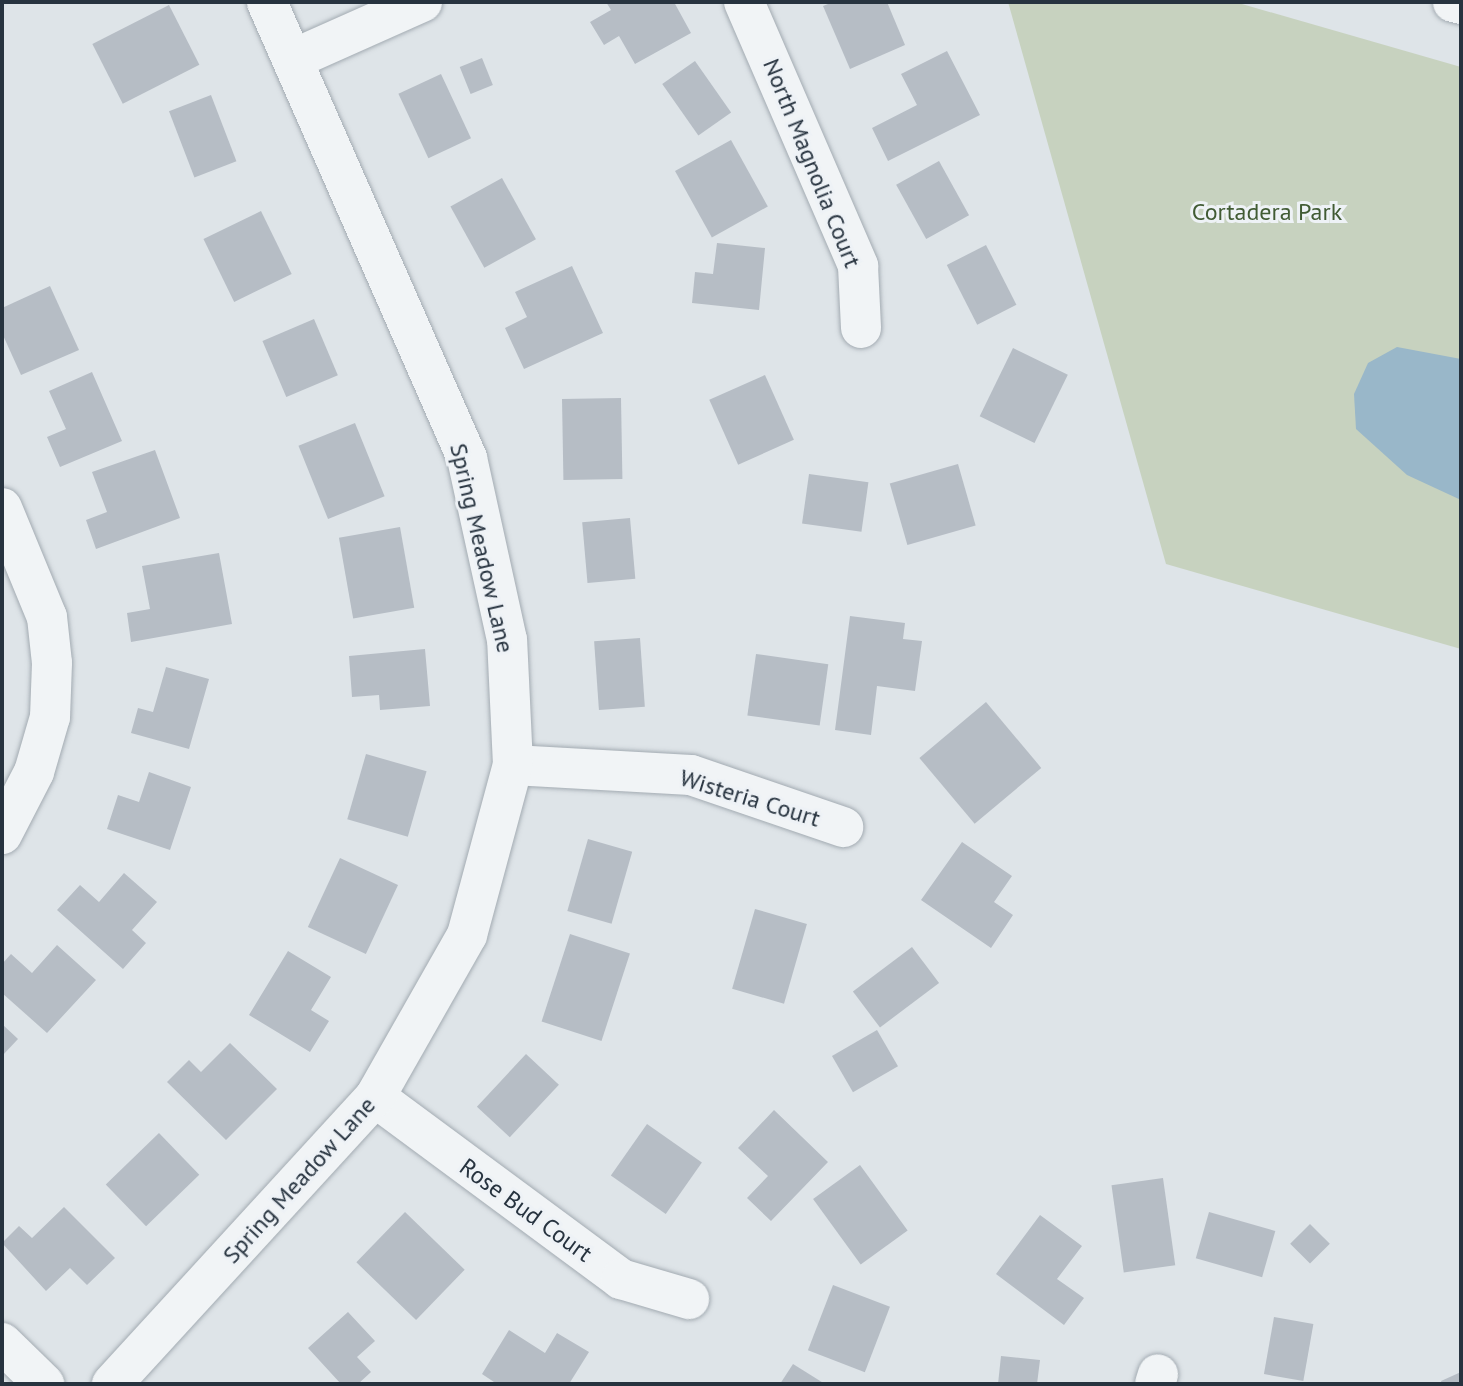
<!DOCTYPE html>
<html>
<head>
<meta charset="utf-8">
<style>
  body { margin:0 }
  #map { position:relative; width:1463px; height:1386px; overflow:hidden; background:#dee4e8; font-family:"PT Sans",sans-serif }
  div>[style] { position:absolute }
  .green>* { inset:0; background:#c7d2bf }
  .water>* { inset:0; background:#99b7c9 }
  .building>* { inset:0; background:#b6bdc5; transform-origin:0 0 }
  .roads { filter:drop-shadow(0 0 2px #a3abb2) drop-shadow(0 0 2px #a3abb2) }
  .minor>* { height:40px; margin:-20px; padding:0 20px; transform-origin:20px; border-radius:20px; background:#f1f4f6 }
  span { translate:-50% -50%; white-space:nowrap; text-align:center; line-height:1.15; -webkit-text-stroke:6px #eef2f6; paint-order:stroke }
  .street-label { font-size:24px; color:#27333f }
  .park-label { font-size:24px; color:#415b34 }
  .frame { position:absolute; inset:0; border:4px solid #27333f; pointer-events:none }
</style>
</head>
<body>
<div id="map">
  <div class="green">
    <i style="clip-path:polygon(1008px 2px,1235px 2px,1461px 67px,1461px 649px,1166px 564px)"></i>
  </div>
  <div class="water">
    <i style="clip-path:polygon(1397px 347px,1461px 359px,1461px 500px,1407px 475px,1356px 429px,1354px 394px,1368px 363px)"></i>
  </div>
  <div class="building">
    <i style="clip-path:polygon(606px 2px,674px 2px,691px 33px,635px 64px,619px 36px,604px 45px,590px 22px,611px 10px)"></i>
    <i style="clip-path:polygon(833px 2px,887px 2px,905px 45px,850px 69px,823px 6px)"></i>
    <i style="left:169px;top:5px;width:67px;height:86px;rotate:63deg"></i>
    <i style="clip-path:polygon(947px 51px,980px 115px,888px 161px,872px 128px,917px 105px,901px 74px)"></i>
    <i style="left:482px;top:58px;width:29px;height:24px;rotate:68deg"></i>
    <i style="left:695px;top:61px;width:63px;height:40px;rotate:55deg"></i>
    <i style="left:441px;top:74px;width:71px;height:47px;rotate:65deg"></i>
    <i style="left:211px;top:95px;width:71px;height:45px;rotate:69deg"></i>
    <i style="left:731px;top:140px;width:76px;height:64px;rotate:61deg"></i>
    <i style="left:939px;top:161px;width:62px;height:49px;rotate:61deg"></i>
    <i style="left:502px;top:178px;width:70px;height:59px;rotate:61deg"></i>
    <i style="left:261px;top:211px;width:70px;height:64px;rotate:64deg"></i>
    <i style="clip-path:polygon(717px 243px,765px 248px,759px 310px,692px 303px,695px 272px,713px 274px)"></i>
    <i style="left:986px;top:245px;width:67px;height:44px;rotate:63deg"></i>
    <i style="clip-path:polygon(572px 266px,603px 333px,524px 369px,505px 328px,527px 317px,515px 292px)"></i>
    <i style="clip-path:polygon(50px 286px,79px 350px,21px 375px,2px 333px,2px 308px)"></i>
    <i style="left:314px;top:319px;width:61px;height:56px;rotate:67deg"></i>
    <i style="left:1013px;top:348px;width:61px;height:76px;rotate:26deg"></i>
    <i style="clip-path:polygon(92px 372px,122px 441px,60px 467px,47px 437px,66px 429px,49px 391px)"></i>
    <i style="left:765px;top:375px;width:71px;height:61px;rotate:66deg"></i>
    <i style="left:621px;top:398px;width:81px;height:59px;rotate:89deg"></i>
    <i style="left:355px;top:423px;width:79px;height:61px;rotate:68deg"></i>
    <i style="clip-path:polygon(155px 450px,180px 518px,96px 549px,86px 520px,107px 512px,92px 472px)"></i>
    <i style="left:958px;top:464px;width:64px;height:71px;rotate:74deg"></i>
    <i style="left:809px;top:474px;width:60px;height:50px;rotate:8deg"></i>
    <i style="left:630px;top:518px;width:61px;height:48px;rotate:85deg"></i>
    <i style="left:400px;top:527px;width:82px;height:62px;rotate:80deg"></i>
    <i style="clip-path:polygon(219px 553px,232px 624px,131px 642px,127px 613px,150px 609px,142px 566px)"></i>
    <i style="clip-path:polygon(850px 616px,905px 623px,903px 639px,922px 641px,915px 691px,877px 686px,871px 735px,835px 730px)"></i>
    <i style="left:640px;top:638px;width:69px;height:46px;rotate:86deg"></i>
    <i style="clip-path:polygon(425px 649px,430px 706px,380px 710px,379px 695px,352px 697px,349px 656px)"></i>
    <i style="left:756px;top:654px;width:73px;height:62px;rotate:8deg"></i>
    <i style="clip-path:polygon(166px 667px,209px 679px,189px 749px,131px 733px,138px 708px,153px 712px)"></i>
    <i style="left:986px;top:702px;width:86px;height:87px;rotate:50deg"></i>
    <i style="left:366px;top:754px;width:63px;height:68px;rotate:16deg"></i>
    <i style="clip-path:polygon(149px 772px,191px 787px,170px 850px,107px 829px,118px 795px,139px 802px)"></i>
    <i style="left:588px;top:839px;width:46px;height:75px;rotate:16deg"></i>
    <i style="clip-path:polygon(962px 842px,1012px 876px,994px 902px,1013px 915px,991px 948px,921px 900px)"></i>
    <i style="left:340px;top:858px;width:64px;height:76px;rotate:25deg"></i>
    <i style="clip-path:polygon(124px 873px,157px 902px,132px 930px,146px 943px,123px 969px,57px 910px,80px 885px,99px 902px)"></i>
    <i style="left:755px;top:909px;width:54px;height:83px;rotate:16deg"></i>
    <i style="left:570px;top:934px;width:63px;height:92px;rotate:18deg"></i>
    <i style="clip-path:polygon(57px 945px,96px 980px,47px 1033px,2px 993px,2px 964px,11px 954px,32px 973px)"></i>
    <i style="left:912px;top:947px;width:45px;height:74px;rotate:53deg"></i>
    <i style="clip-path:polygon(288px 951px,331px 977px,311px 1010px,329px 1021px,310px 1052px,249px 1015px)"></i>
    <i style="clip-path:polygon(2px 1024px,18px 1039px,2px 1056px)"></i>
    <i style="left:877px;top:1030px;width:42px;height:52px;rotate:60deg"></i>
    <i style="clip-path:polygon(230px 1043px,277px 1089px,226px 1140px,167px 1082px,189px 1060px,201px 1072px)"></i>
    <i style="left:526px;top:1054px;width:45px;height:72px;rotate:43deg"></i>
    <i style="clip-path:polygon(774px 1110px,828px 1162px,771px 1221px,747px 1198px,768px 1176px,738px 1148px)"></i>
    <i style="left:647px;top:1124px;width:67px;height:63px;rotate:35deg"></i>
    <i style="left:159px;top:1133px;width:58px;height:74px;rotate:46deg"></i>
    <i style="left:860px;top:1165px;width:81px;height:58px;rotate:54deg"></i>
    <i style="left:1163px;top:1178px;width:88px;height:52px;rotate:82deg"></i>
    <i style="clip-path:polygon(64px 1207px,115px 1258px,87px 1285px,70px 1268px,46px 1291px,2px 1243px,19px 1226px,32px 1238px)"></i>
    <i style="left:405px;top:1212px;width:83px;height:70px;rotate:44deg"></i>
    <i style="left:1209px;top:1212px;width:69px;height:48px;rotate:16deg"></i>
    <i style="clip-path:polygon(1040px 1215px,1082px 1246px,1057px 1279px,1084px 1298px,1064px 1325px,996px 1274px)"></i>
    <i style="left:1310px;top:1224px;width:28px;height:28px;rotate:45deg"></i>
    <i style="left:833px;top:1285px;width:61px;height:70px;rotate:21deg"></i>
    <i style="clip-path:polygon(348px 1312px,375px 1341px,357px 1357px,371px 1372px,358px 1384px,341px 1384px,308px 1348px)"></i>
    <i style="left:1274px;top:1317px;width:40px;height:58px;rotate:10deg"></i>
    <i style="clip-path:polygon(509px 1330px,545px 1353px,557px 1333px,589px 1352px,569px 1384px,497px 1384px,482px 1374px)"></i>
    <i style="clip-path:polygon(1001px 1356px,1040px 1360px,1037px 1384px,998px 1384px)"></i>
    <i style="clip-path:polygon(793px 1364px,825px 1384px,780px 1384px)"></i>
    <i style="clip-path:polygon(1461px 1372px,1461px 1384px,1442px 1384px,1441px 1381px)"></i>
  </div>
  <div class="roads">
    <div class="minor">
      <i style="left:744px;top:2px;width:288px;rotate:66.6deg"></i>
      <i style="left:858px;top:266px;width:62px;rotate:87.2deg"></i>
      <i style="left:1453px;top:2px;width:8px;rotate:14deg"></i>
      <i style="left:296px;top:58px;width:138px;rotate:-24deg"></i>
      <i style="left:2px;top:508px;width:118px;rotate:67.6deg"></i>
      <i style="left:47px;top:617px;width:46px;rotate:83.8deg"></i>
      <i style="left:52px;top:663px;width:54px;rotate:92.1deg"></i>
      <i style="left:50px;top:717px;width:57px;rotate:106.2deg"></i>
      <i style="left:34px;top:772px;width:70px;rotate:117.3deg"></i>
      <i style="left:513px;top:765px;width:178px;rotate:3.2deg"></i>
      <i style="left:691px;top:775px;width:161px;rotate:18.9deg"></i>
      <i style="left:375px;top:1097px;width:306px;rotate:36.5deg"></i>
      <i style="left:621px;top:1279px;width:71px;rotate:16.4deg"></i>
      <i style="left:2px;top:1343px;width:59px;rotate:44.3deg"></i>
      <i style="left:112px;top:1384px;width:389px;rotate:-47.5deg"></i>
      <i style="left:375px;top:1097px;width:186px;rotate:-60.4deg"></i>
      <i style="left:467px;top:935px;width:176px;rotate:-74.9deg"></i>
      <i style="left:513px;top:765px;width:125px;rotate:-92.7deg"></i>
      <i style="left:507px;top:640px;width:186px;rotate:-102.4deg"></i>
      <i style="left:467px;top:458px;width:498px;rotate:-113.7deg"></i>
      <i style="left:1155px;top:1384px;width:10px;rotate:-73deg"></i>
    </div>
  </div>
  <div class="street-label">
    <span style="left:812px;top:163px;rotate:68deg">North Magnolia Court</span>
    <span style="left:482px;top:548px;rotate:77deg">Spring Meadow Lane</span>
    <span style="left:750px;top:798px;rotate:17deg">Wisteria Court</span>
    <span style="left:299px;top:1180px;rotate:-48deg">Spring Meadow Lane</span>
    <span style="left:526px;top:1210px;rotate:36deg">Rose Bud Court</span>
  </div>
  <div class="park-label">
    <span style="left:1267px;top:212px">Cortadera Park</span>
  </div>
  <div class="frame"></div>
</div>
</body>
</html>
